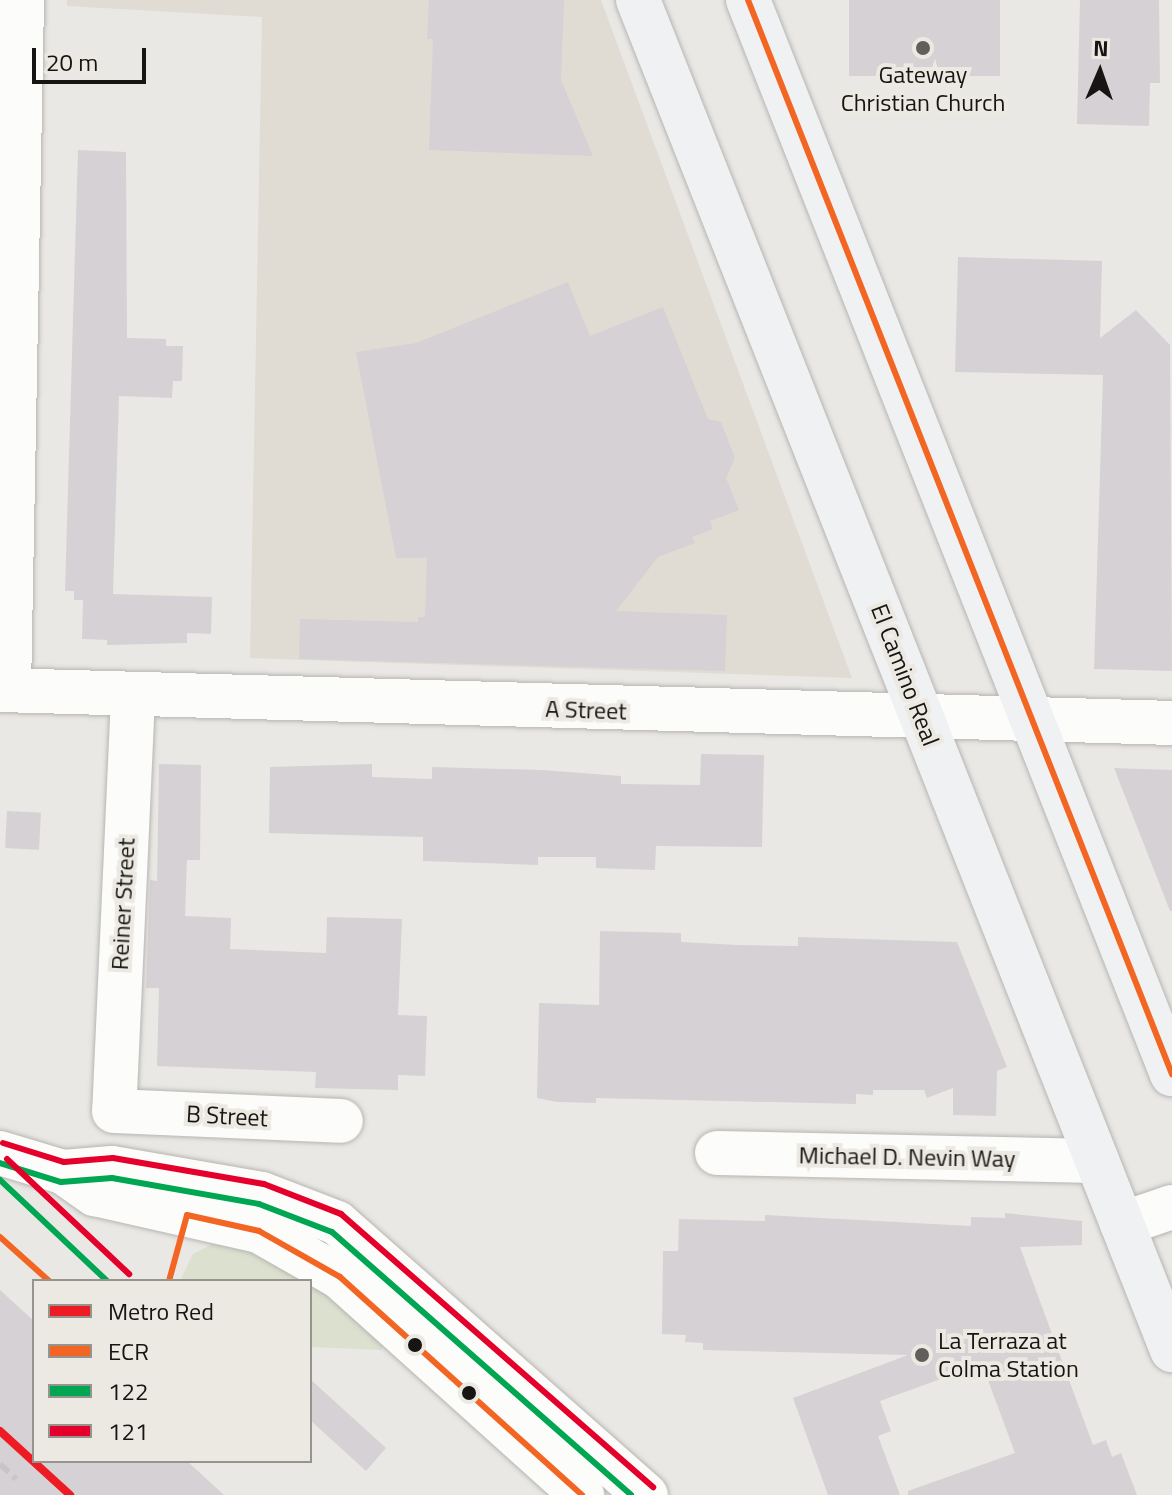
<!DOCTYPE html>
<html>
<head>
<meta charset="utf-8">
<style>
  body { margin:0 }
  #map { position:relative; width:1172px; height:1495px; overflow:hidden; background:#eae8e4; font-family:"Titillium Web",sans-serif }
  div>[style] { position:absolute }
  .built>* { inset:0; background:#e0dcd3 }
  .green>* { inset:0; background:#dbe0cf }
  .building>* { inset:0; background:#d6d1d5; transform-origin:0 0 }
  .roads { filter:drop-shadow(0 0 2px #b7b5b2) drop-shadow(0 0 2px #b7b5b2) }
  .minor>* { height:44px; margin:-22px; padding:0 22px; transform-origin:22px; border-radius:22px; background:#fcfcfb }
  .major>* { height:44px; margin:-22px; padding:0 22px; transform-origin:22px; border-radius:22px; background:#eff1f3 }
  .rail>* { height:6px; margin-top:-3px; transform-origin:0; background:repeating-linear-gradient(90deg,#c6c6c5 0 12px,transparent 0 18px) }
  .bus-1>* { height:6px; margin:-3px; padding:0 3px; transform-origin:3px; border-radius:3px; background:#f26522 }
  .bus-2>* { height:6px; margin:-3px; padding:0 3px; transform-origin:3px; border-radius:3px; background:#00a651 }
  .bus-3>* { height:6px; margin:-3px; padding:0 3px; transform-origin:3px; border-radius:3px; background:#e4002b }
  .metro-1>* { height:8px; margin:-4px; padding:0 4px; transform-origin:4px; border-radius:4px; background:#ed1c24 }
  .dots>* { width:22px; height:22px; translate:-50% -50%; box-sizing:border-box; border:4px solid #ece9e2; border-radius:50% }
  span { translate:-50% -50%; white-space:nowrap; text-align:center; line-height:1.15; -webkit-text-stroke:8px #ece9e2; paint-order:stroke }
  .poi-label { font-size:24px; color:#161513 }
  .left { translate:0 -50%; text-align:left }
  .street-label { font-size:24px; color:#161513 }
  .legend { position:absolute; left:32px; top:1279px; width:280px; height:184px; box-sizing:border-box; background:#ece9e2; border:2px solid #96948f; margin:0; padding:10px 14px; list-style:none; font-size:24px; color:#161513 }
  .legend li { display:flex; align-items:center; gap:16px; height:40px }
  .legend b { width:40px; border:2px solid #96948f }
  .north { position:absolute; left:1060px; top:32px; width:80px; height:80px; -webkit-text-stroke:6px #ece9e2; paint-order:stroke; rotate:2deg; font-size:22px; font-weight:700; line-height:32px; text-align:center; color:#161513 }
  .north::after { content:''; display:block; margin:auto; width:28px; height:36px; background:#161513; clip-path:polygon(50% 0,100% 100%,50% 72%,0 100%) }
  .scale { position:absolute; left:32px; top:48px; width:114px; height:36px; box-sizing:border-box; border:4px solid #161513; border-top:0; padding-left:10px; font-size:24px; line-height:28px; white-space:nowrap; color:#161513; -webkit-text-stroke:6px #ece9e2; paint-order:stroke }
</style>
</head>
<body>
<div id="map">
  <div class="built">
    <i style="clip-path:polygon(67px 0,601px 0,852px 678px,250px 658px,262px 17px,67px 6px)"></i>
  </div>
  <div class="green">
    <i style="clip-path:polygon(220px 1240px,250px 1241px,340px 1287px,391px 1336px,381px 1350px,310px 1347px,310px 1281px,180px 1281px,193px 1254px)"></i>
  </div>
  <div class="building">
    <i style="clip-path:polygon(429px 0,564px 0,561px 80px,593px 156px,429px 150px,433px 39px,427px 39px)"></i>
    <i style="left:849px;top:0;width:151px;height:76px"></i>
    <i style="clip-path:polygon(1080px 0,1159px 0,1160px 83px,1150px 83px,1149px 126px,1077px 124px)"></i>
    <i style="clip-path:polygon(78px 150px,126px 152px,127px 338px,166px 339px,166px 346px,183px 346px,182px 381px,173px 381px,172px 398px,119px 396px,113px 594px,212px 597px,211px 634px,187px 633px,187px 643px,107px 645px,107px 640px,82px 639px,83px 600px,74px 600px,74px 591px,65px 591px)"></i>
    <i style="clip-path:polygon(958px 257px,1102px 261px,1100px 338px,1136px 310px,1170px 345px,1172px 671px,1094px 669px,1103px 375px,955px 372px)"></i>
    <i style="clip-path:polygon(568px 282px,590px 336px,663px 307px,708px 419px,721px 422px,735px 458px,726px 478px,739px 510px,710px 521px,713px 529px,692px 537px,695px 543px,658px 557px,616px 611px,727px 615px,725px 671px,299px 659px,300px 619px,418px 622px,418px 617px,425px 617px,427px 558px,396px 558px,356px 352px,416px 343px)"></i>
    <i style="clip-path:polygon(701px 754px,764px 755px,762px 847px,656px 846px,655px 870px,596px 868px,596px 857px,538px 857px,538px 865px,423px 861px,423px 837px,269px 833px,270px 767px,372px 764px,372px 777px,432px 779px,432px 767px,542px 770px,621px 776px,621px 784px,700px 785px)"></i>
    <i style="clip-path:polygon(159px 764px,201px 765px,200px 860px,187px 860px,185px 916px,231px 918px,230px 949px,326px 953px,327px 917px,402px 919px,398px 1015px,427px 1016px,425px 1076px,398px 1075px,398px 1090px,315px 1088px,316px 1072px,157px 1066px,159px 988px,146px 988px,150px 880px,157px 881px)"></i>
    <i style="clip-path:polygon(1114px 768px,1172px 770px,1172px 911px,1170px 911px)"></i>
    <i style="left:7px;top:811px;width:34px;height:37px;rotate:3deg"></i>
    <i style="clip-path:polygon(600px 931px,681px 933px,681px 942px,738px 945px,798px 946px,798px 937px,957px 942px,1007px 1067px,997px 1071px,996px 1116px,953px 1115px,953px 1088px,927px 1098px,924px 1090px,873px 1090px,873px 1095px,856px 1094px,856px 1104px,596px 1098px,596px 1103px,557px 1102px,537px 1098px,539px 1003px,599px 1005px)"></i>
    <i style="clip-path:polygon(1005px 1213px,1082px 1221px,1082px 1245px,1020px 1247px,1093px 1445px,1106px 1440px,1112px 1457px,1121px 1453px,1137px 1495px,908px 1495px,908px 1491px,1015px 1453px,982px 1364px,880px 1401px,891px 1431px,878px 1436px,900px 1495px,828px 1495px,793px 1398px,908px 1355px,703px 1350px,703px 1343px,685px 1342px,686px 1335px,662px 1334px,663px 1251px,678px 1251px,679px 1219px,765px 1221px,765px 1215px,971px 1226px,971px 1217px,1005px 1218px)"></i>
    <i style="clip-path:polygon(0 1290px,34px 1321px,34px 1461px,187px 1461px,224px 1495px,0 1495px)"></i>
    <i style="clip-path:polygon(310px 1379px,386px 1448px,366px 1471px,310px 1420px)"></i>
  </div>
  <div class="roads">
    <div class="minor">
      <i style="left:0;top:690px;width:1172px;rotate:1.61deg"></i>
      <i style="left:9px;top:690px;width:690px;rotate:-88.92deg"></i>
      <i style="left:133px;top:697px;width:414px;rotate:92.6deg"></i>
      <i style="left:114px;top:1111px;width:227px;rotate:2.5deg"></i>
      <i style="left:0;top:1153px;width:66px;rotate:16.8deg"></i>
      <i style="left:63px;top:1172px;width:39px;rotate:35deg"></i>
      <i style="left:95px;top:1194px;width:168px;rotate:12.7deg"></i>
      <i style="left:259px;top:1231px;width:93px;rotate:29.6deg"></i>
      <i style="left:340px;top:1277px;width:326px;rotate:42deg"></i>
      <i style="left:717px;top:1153px;width:380px;rotate:1.2deg"></i>
      <i style="left:63px;top:1172px;width:49px;rotate:-4.7deg"></i>
      <i style="left:112px;top:1168px;width:152px;rotate:9.8deg"></i>
      <i style="left:262px;top:1194px;width:80px;rotate:21.1deg"></i>
      <i style="left:337px;top:1223px;width:412px;rotate:41.4deg"></i>
      <i style="left:1122px;top:1224px;width:53px;rotate:-18.8deg"></i>
    </div>
    <div class="major">
      <i style="left:638px;top:0;width:1452px;rotate:68.42deg"></i>
      <i style="left:748px;top:0;width:1155px;rotate:68.46deg"></i>
    </div>
  </div>
  <div class="rail">
    <i style="left:0;top:1464px;width:22px;rotate:43deg"></i>
  </div>
  <div class="bus-1">
    <i style="left:748px;top:0;width:1155px;rotate:68.46deg"></i>
    <i style="left:0;top:1237px;width:66px;rotate:41.9deg"></i>
    <i style="left:169px;top:1281px;width:68px;rotate:-74.7deg"></i>
    <i style="left:187px;top:1215px;width:74px;rotate:12.5deg"></i>
    <i style="left:259px;top:1231px;width:93px;rotate:29.6deg"></i>
    <i style="left:340px;top:1277px;width:326px;rotate:42deg"></i>
  </div>
  <div class="bus-2">
    <i style="left:0;top:1163px;width:64px;rotate:17.3deg"></i>
    <i style="left:61px;top:1182px;width:51px;rotate:-4.5deg"></i>
    <i style="left:112px;top:1178px;width:149px;rotate:10deg"></i>
    <i style="left:259px;top:1204px;width:78px;rotate:21deg"></i>
    <i style="left:332px;top:1232px;width:398px;rotate:41.3deg"></i>
    <i style="left:0;top:1180px;width:147px;rotate:43.3deg"></i>
  </div>
  <div class="bus-3">
    <i style="left:3px;top:1143px;width:64px;rotate:17.3deg"></i>
    <i style="left:64px;top:1162px;width:49px;rotate:-4.7deg"></i>
    <i style="left:113px;top:1158px;width:153px;rotate:9.8deg"></i>
    <i style="left:264px;top:1184px;width:83px;rotate:21.3deg"></i>
    <i style="left:341px;top:1214px;width:415px;rotate:41.2deg"></i>
    <i style="left:7px;top:1159px;width:168px;rotate:43.3deg"></i>
  </div>
  <div class="metro-1">
    <i style="left:0;top:1431px;width:95px;rotate:42.4deg"></i>
  </div>
  <div class="dots">
    <i style="left:923px;top:48px;background:#605f5c"></i>
    <i style="left:415px;top:1345px;background:#161513"></i>
    <i style="left:922px;top:1355px;background:#605f5c"></i>
    <i style="left:469px;top:1393px;background:#161513"></i>
  </div>
  <div class="poi-label">
    <span style="left:923px;top:89px">Gateway<br>Christian Church</span>
    <span class="left" style="left:938px;top:1355px">La Terraza at<br>Colma Station</span>
  </div>
  <div class="street-label">
    <span style="left:905px;top:675px;rotate:69deg">El Camino Real</span>
    <span style="left:586px;top:710px;rotate:2deg">A Street</span>
    <span style="left:123px;top:904px;rotate:-87deg">Reiner Street</span>
    <span style="left:227px;top:1116px;rotate:3deg">B Street</span>
    <span style="left:907px;top:1157px;rotate:1deg">Michael D. Nevin Way</span>
  </div>
  <ul class="legend">
  <li><b style="height:10px;background:#ed1c24"></b>Metro Red</li>
  <li><b style="height:10px;background:#f26522"></b>ECR</li>
  <li><b style="height:10px;background:#00a651"></b>122</li>
  <li><b style="height:10px;background:#e4002b"></b>121</li>
  </ul>
  <div class="north">N</div>
  <div class="scale">20 m</div>
</div>
</body>
</html>
